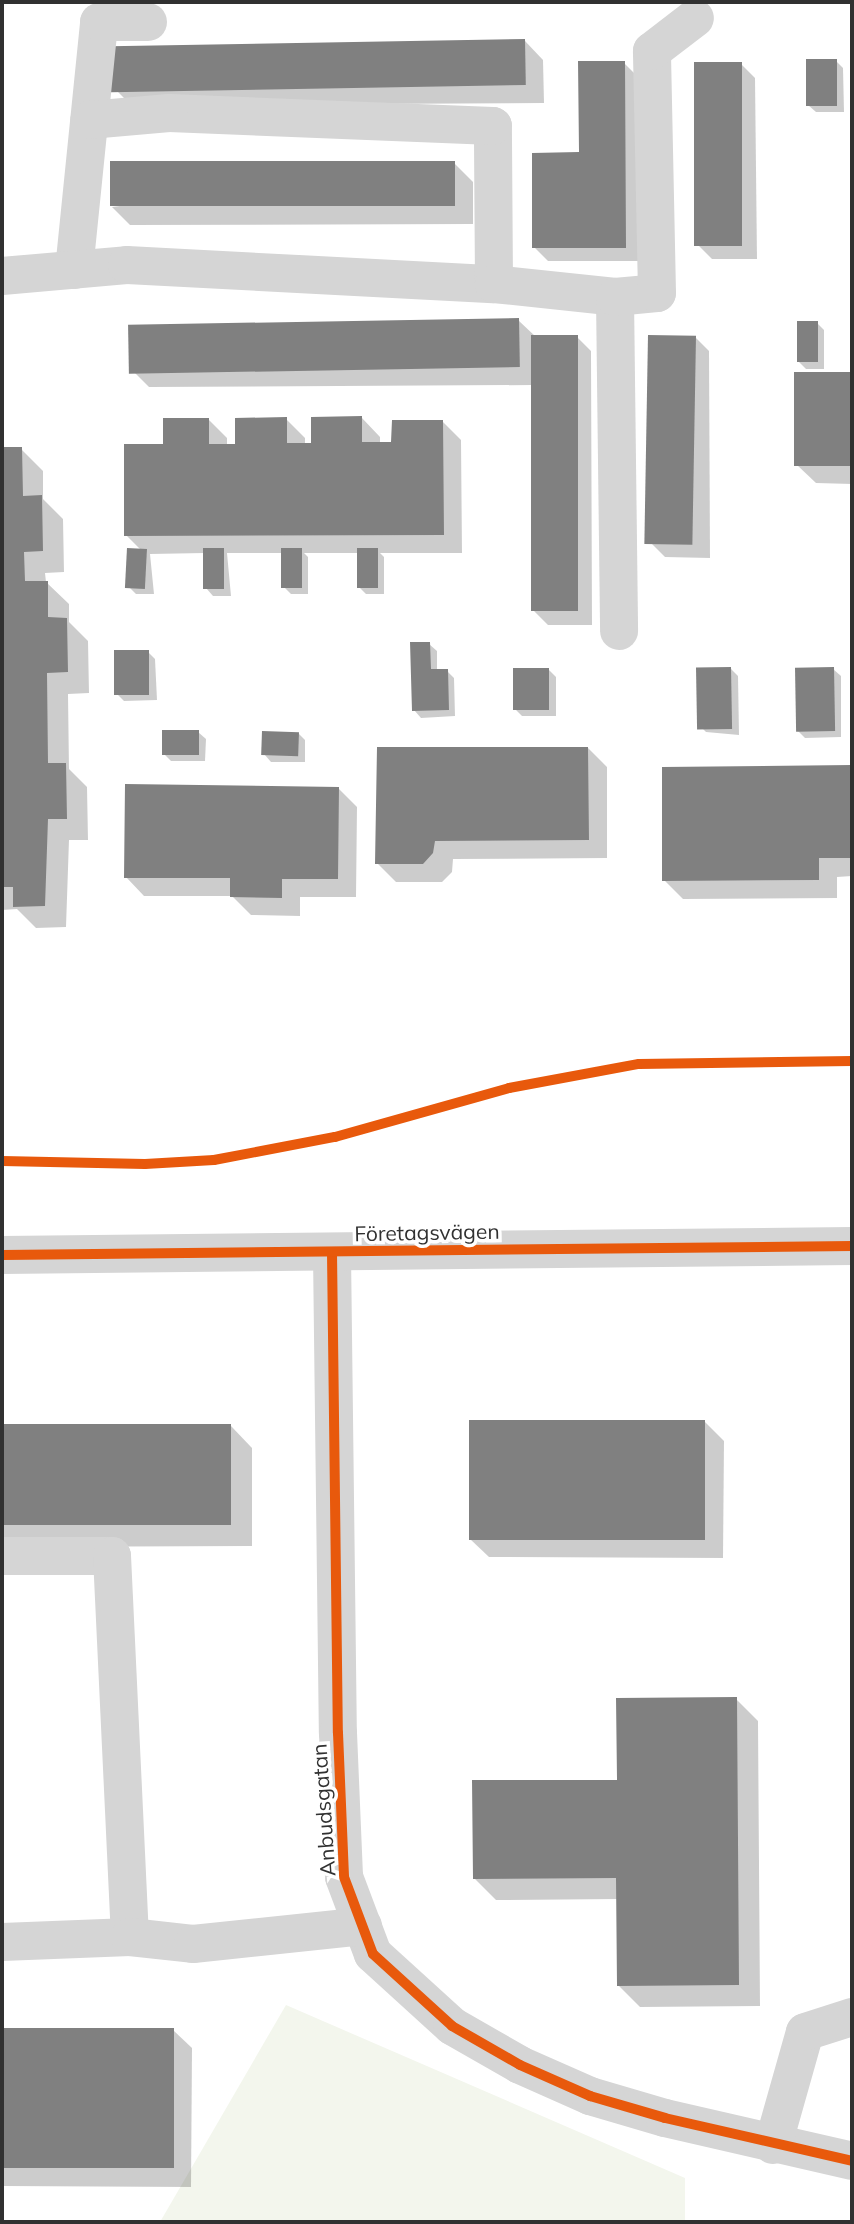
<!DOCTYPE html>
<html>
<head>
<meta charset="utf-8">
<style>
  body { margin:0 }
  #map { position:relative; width:854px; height:2224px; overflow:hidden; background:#fff; font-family:Mulish,sans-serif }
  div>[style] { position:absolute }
  .green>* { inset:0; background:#f3f6ed }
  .shadow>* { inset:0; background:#0003 }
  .building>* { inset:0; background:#808080; transform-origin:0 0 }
  .minor>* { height:38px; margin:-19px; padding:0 19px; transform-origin:19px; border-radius:19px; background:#d5d5d5 }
  .cycleway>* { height:10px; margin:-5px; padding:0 5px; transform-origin:5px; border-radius:5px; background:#e8590c }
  span { translate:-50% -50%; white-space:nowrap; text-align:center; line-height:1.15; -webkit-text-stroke:7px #fff; paint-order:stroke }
  .street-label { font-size:21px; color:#313131 }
  .frame { position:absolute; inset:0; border:4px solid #313131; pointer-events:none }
</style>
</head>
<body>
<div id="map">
  <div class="green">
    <i style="clip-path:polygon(286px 2005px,685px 2178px,685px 2222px,160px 2222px)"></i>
  </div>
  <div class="shadow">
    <i style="clip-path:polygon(525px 41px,543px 60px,544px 103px,131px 105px,112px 86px)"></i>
    <i style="clip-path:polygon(836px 61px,843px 68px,844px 112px,816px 112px,808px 105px)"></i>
    <i style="clip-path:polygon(624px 63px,638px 77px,639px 261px,548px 261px,534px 247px)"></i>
    <i style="clip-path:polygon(741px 64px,755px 78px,757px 259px,712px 259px,698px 245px)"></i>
    <i style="clip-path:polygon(454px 163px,473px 182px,473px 224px,130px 225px,112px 207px)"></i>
    <i style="clip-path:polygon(518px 320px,536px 337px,577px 337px,591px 351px,592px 625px,548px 625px,534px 611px,533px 385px,149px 387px,130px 368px)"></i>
    <i style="clip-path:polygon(817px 323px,824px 330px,824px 369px,806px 369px,799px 362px)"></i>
    <i style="clip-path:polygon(695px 337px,709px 351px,710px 558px,665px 557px,651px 543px)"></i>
    <i style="clip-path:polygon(796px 374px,852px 374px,852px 484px,816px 483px,797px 465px)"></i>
    <i style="clip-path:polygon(362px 418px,380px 437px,380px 444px,393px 444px,443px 422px,461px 440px,462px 553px,380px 553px,384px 557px,384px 594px,366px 594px,359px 587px,359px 553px,304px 553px,308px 557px,308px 594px,291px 594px,284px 587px,283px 553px,227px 553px,231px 596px,213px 596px,206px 588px,205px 553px,150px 554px,154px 594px,136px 594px,129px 587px,141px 550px,126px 535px,164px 446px,208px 419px,227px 438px,227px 446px,237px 445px,286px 419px,305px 438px,305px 445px,313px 445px)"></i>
    <i style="clip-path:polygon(2px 449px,21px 449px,43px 471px,43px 499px,63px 519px,64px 572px,45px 573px,46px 582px,69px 604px,69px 622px,88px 641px,89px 693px,68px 694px,69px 769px,87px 787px,88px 840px,69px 840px,66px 927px,36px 928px,17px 909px,2px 910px)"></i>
    <i style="clip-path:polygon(429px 644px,437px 651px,437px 671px,447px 671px,454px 678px,455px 716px,421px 718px,414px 710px)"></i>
    <i style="clip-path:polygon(148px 652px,155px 659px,157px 700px,124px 701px,117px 694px)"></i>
    <i style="clip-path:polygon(548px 669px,556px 677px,556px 716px,522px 716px,515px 709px)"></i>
    <i style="clip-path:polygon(731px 669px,738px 676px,739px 735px,706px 732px,699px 725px)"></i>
    <i style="clip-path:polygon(833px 669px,841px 676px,841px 737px,805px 738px,798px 731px)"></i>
    <i style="clip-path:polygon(198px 732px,206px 739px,205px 761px,171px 761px,164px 754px)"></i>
    <i style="clip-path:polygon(298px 733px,305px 740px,305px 762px,271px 762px,264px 754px)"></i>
    <i style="clip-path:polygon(588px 748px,607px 767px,607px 858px,453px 859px,452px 872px,442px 882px,396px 882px,377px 863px)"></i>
    <i style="clip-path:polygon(852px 767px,852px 876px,837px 877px,837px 898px,683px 899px,664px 880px,663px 769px)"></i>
    <i style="clip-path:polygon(338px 788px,357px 807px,356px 897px,300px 897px,300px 916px,251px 915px,232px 896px,144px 896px,126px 877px)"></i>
    <i style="clip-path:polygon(705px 1422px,724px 1441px,723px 1558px,489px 1557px,470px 1539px)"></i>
    <i style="clip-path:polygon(2px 1426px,231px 1426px,252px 1448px,252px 1546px,2px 1547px)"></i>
    <i style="clip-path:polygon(736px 1699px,758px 1721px,760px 2006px,640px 2007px,618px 1985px,618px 1899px,496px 1900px,474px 1878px)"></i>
    <i style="clip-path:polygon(2px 2030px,173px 2030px,192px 2048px,191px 2187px,2px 2186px)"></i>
  </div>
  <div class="building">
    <i style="left:525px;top:39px;width:46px;height:415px;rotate:89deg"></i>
    <i style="left:806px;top:59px;width:31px;height:47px"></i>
    <i style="clip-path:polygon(578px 61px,625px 61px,626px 248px,532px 248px,532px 153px,579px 152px)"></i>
    <i style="left:694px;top:62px;width:48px;height:184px"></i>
    <i style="left:455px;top:161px;width:45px;height:345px;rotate:90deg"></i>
    <i style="left:519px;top:318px;width:49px;height:391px;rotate:89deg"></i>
    <i style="left:797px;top:321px;width:21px;height:41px"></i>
    <i style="left:531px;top:335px;width:47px;height:276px"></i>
    <i style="left:648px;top:335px;width:48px;height:209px;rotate:1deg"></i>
    <i style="left:852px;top:372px;width:94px;height:58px;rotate:90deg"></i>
    <i style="clip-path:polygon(362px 416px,362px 442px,391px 442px,392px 420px,443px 420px,444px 535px,124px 536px,124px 444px,163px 444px,163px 418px,209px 418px,209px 444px,235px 444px,235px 418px,287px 417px,287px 443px,311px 443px,311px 417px)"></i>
    <i style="clip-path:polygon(2px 447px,22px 447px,23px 496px,42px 495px,43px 551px,24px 552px,25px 581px,48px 581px,48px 617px,67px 618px,68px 672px,47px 673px,48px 763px,66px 763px,67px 819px,48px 819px,45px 906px,13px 907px,13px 887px,2px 887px)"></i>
    <i style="left:127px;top:548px;width:20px;height:40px;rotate:3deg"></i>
    <i style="left:203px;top:548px;width:21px;height:41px"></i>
    <i style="left:302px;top:548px;width:40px;height:21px;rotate:90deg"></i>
    <i style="left:357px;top:548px;width:21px;height:40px"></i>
    <i style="clip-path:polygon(410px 642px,430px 642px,431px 669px,448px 669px,449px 710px,412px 711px)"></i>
    <i style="left:114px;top:650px;width:35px;height:45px"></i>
    <i style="left:731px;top:667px;width:62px;height:35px;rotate:89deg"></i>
    <i style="left:834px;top:667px;width:64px;height:39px;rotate:89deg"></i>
    <i style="left:513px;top:668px;width:36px;height:42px"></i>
    <i style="left:199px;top:730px;width:25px;height:37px;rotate:90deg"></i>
    <i style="left:262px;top:731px;width:37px;height:24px;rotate:2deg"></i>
    <i style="clip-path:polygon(377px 747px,588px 747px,589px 840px,435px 841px,433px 853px,423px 864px,375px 864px)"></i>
    <i style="clip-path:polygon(852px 765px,852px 858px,819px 858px,819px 880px,662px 881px,662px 767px)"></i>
    <i style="clip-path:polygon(125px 784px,339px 787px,338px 879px,282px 879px,282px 898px,230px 897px,230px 878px,124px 878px)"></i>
    <i style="left:705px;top:1420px;width:120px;height:236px;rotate:90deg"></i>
    <i style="left:231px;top:1424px;width:101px;height:229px;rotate:90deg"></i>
    <i style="clip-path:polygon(737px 1697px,739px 1985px,617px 1986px,616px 1878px,473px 1879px,472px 1780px,617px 1780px,616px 1698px)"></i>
    <i style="left:2px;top:2028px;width:172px;height:140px"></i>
  </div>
  <div class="minor">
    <i style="left:74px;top:270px;width:249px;rotate:-84.2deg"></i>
    <i style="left:99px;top:22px;width:49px"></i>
    <i style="left:2px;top:276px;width:125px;rotate:-5deg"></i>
    <i style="left:127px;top:265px;width:367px;rotate:3deg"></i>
    <i style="left:494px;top:284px;width:158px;rotate:-90.4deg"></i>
    <i style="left:493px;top:126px;width:324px;rotate:-177.7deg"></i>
    <i style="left:169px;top:113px;width:80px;rotate:175deg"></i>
    <i style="left:494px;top:284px;width:122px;rotate:6.1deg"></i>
    <i style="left:615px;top:297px;width:334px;rotate:89.3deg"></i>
    <i style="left:615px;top:297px;width:42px;rotate:-5.4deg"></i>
    <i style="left:657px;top:293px;width:242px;rotate:-91.2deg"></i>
    <i style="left:652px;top:51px;width:54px;rotate:-37.5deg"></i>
    <i style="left:332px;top:1253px;width:480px;rotate:89.3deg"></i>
    <i style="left:338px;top:1733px;width:144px;rotate:87.6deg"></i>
    <i style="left:344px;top:1877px;width:82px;rotate:69.4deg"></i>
    <i style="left:373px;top:1954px;width:107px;rotate:42.3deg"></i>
    <i style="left:452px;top:2026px;width:78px;rotate:29.8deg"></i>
    <i style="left:520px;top:2065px;width:77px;rotate:23.9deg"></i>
    <i style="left:590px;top:2096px;width:78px;rotate:16.3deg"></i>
    <i style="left:665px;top:2118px;width:192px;rotate:12.9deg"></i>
    <i style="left:2px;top:1255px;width:850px;rotate:-0.61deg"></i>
    <i style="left:2px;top:1556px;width:110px"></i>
    <i style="left:112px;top:1556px;width:381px;rotate:87.3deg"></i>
    <i style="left:2px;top:1942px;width:128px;rotate:-2.2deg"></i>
    <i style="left:130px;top:1937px;width:63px;rotate:6.3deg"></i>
    <i style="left:193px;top:1944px;width:171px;rotate:-6deg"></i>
    <i style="left:773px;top:2145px;width:117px;rotate:-74.2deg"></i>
    <i style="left:805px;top:2032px;width:49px;rotate:-17.7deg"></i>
  </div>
  <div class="cycleway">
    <i style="left:2px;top:1161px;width:143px;rotate:1.2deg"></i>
    <i style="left:145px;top:1164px;width:69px;rotate:-3.3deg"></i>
    <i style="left:214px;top:1160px;width:123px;rotate:-10.8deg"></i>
    <i style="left:335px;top:1137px;width:181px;rotate:-15.7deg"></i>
    <i style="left:509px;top:1088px;width:132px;rotate:-10.5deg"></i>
    <i style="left:639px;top:1064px;width:213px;rotate:-0.8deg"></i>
    <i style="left:332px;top:1253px;width:480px;rotate:89.3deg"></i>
    <i style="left:338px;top:1733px;width:144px;rotate:87.6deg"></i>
    <i style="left:344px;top:1877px;width:82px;rotate:69.4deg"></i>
    <i style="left:373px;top:1954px;width:107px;rotate:42.3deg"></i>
    <i style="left:452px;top:2026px;width:78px;rotate:29.8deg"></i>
    <i style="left:520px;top:2065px;width:77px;rotate:23.9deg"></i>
    <i style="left:590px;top:2096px;width:78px;rotate:16.3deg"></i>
    <i style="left:665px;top:2118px;width:192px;rotate:12.9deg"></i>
    <i style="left:2px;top:1255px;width:850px;rotate:-0.61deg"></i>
  </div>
  <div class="street-label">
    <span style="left:427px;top:1232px;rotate:-1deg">Företagsvägen</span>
    <span style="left:323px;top:1810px;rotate:-94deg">Anbudsgatan</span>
  </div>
  <div class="frame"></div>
</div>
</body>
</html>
